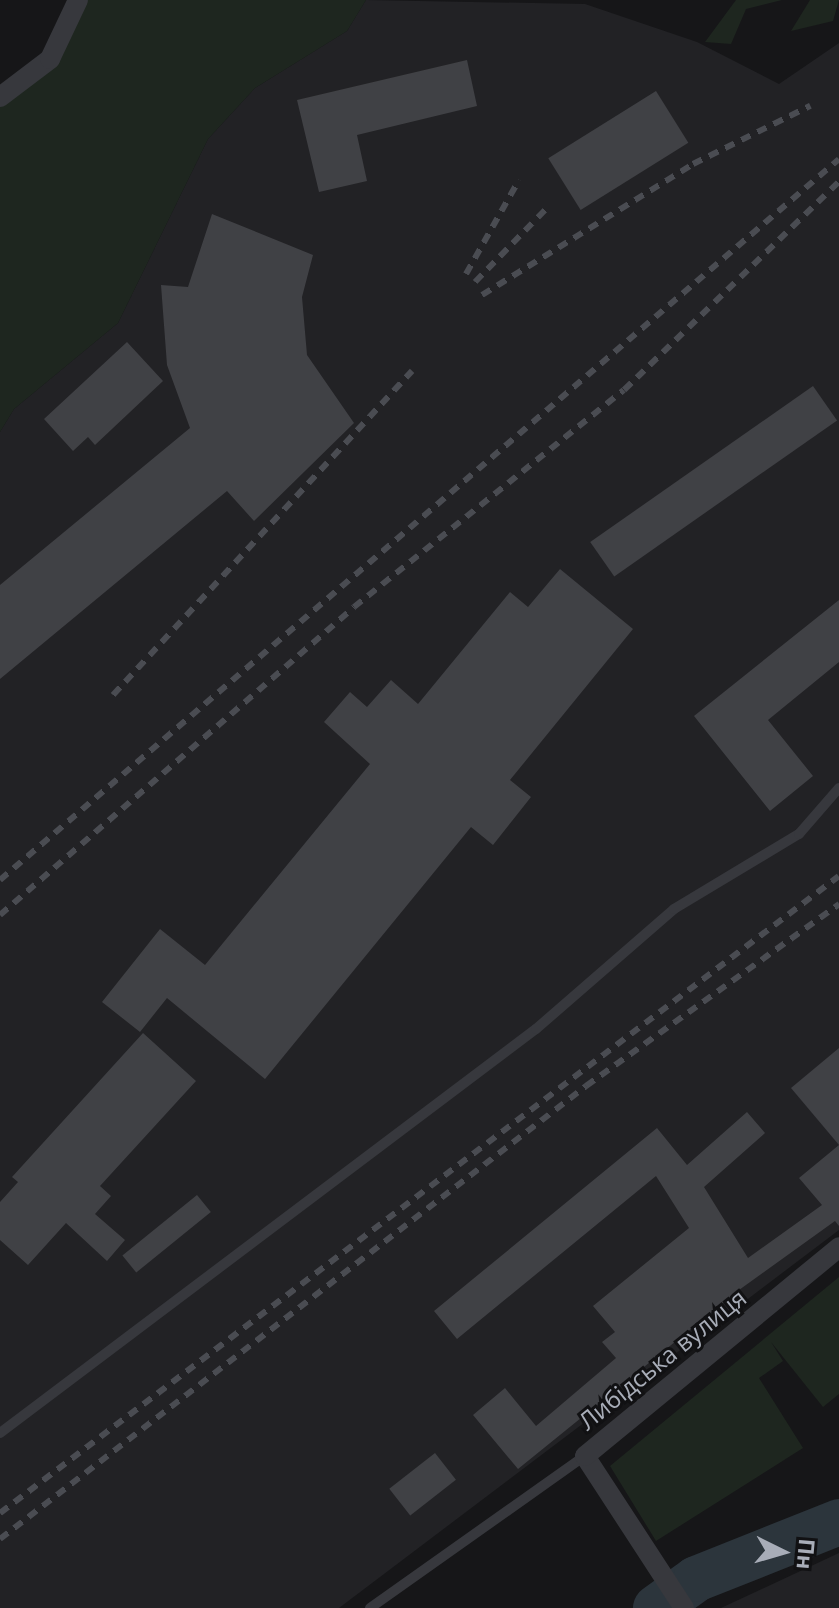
<!DOCTYPE html>
<html>
<head>
<meta charset="utf-8">
<style>
  body { margin:0 }
  #map { position:relative; width:839px; height:1608px; overflow:hidden; background:#161618; font-family:"Open Sans",sans-serif }
  div>[style] { position:absolute }
  .built>* { inset:0; background:#222225 }
  .green>* { inset:0; background:#1e261f }
  .river>* { height:46px; margin:-23px; padding:0 23px; transform-origin:23px; border-radius:23px; background:#2c353c }
  .building>* { inset:0; background:#404145; transform-origin:0 0 }
  .service>* { height:10px; margin:-5px; padding:0 5px; transform-origin:5px; border-radius:5px; background:#37383d }
  .minor>* { height:20px; margin:-10px; padding:0 10px; transform-origin:10px; border-radius:10px; background:#37383d }
  .rail>* { height:6px; margin-top:-3px; transform-origin:0; background:repeating-linear-gradient(90deg,#4a4c52 0 10px,transparent 0 18px) }
  span { translate:-50% -50%; white-space:nowrap; text-align:center; line-height:1.15; -webkit-text-stroke:6px #111113; paint-order:stroke }
  .street-label { font-size:24px; color:#a8adb8 }
  .north { position:absolute; left:743px; top:1512px; width:80px; height:80px; -webkit-text-stroke:6px #111113; paint-order:stroke; rotate:95deg; font-size:22px; font-weight:700; line-height:32px; text-align:center; color:#a8adb8 }
  .north::after { content:''; display:block; margin:auto; width:28px; height:36px; background:#a8adb8; clip-path:polygon(50% 0,100% 100%,50% 72%,0 100%) }
</style>
</head>
<body>
<div id="map">
  <div class="built">
    <i style="clip-path:polygon(366px 0,585px 4px,697px 42px,779px 84px,839px 43px,839px 1230px,339px 1608px,0 1608px,0 432px,14px 409px,118px 323px,208px 139px,255px 88px,347px 31px)"></i>
    <i style="clip-path:polygon(839px 1553px,839px 1608px,721px 1608px)"></i>
  </div>
  <div class="green">
    <i style="clip-path:polygon(78px 0,366px 0,347px 31px,255px 88px,208px 139px,118px 323px,14px 409px,0 432px,0 97px,50px 59px)"></i>
    <i style="clip-path:polygon(736px 0,782px 0,746px 9px,731px 44px,705px 42px)"></i>
    <i style="clip-path:polygon(810px 0,839px 0,833px 21px,791px 31px)"></i>
    <i style="clip-path:polygon(839px 1277px,839px 1394px,823px 1407px,771px 1342px,783px 1361px,759px 1378px,803px 1448px,656px 1541px,610px 1466px)"></i>
  </div>
  <div class="river">
    <i style="left:656px;top:1608px;width:49px;rotate:-35.9deg"></i>
    <i style="left:696px;top:1579px;width:154px;rotate:-21.7deg"></i>
  </div>
  <div class="building">
    <i style="clip-path:polygon(467px 60px,477px 106px,357px 135px,367px 181px,319px 192px,297px 100px)"></i>
    <i style="left:656px;top:91px;width:61px;height:127px;rotate:58deg"></i>
    <i style="clip-path:polygon(212px 214px,313px 255px,302px 297px,307px 355px,354px 423px,254px 521px,227px 491px,0 679px,0 585px,190px 428px,167px 365px,161px 285px,188px 287px)"></i>
    <i style="clip-path:polygon(127px 342px,163px 381px,95px 445px,88px 437px,73px 451px,44px 419px)"></i>
    <i style="left:813px;top:386px;width:42px;height:272px;rotate:55deg"></i>
    <i style="clip-path:polygon(560px 569px,633px 629px,510px 780px,531px 797px,493px 845px,471px 827px,265px 1079px,167px 998px,140px 1032px,102px 1002px,160px 929px,205px 965px,370px 764px,324px 722px,350px 692px,367px 707px,391px 680px,418px 704px,510px 592px,528px 607px)"></i>
    <i style="clip-path:polygon(839px 600px,839px 662px,768px 720px,813px 776px,770px 811px,694px 716px)"></i>
    <i style="clip-path:polygon(143px 1033px,196px 1081px,100px 1186px,111px 1196px,95px 1214px,125px 1240px,107px 1261px,66px 1223px,28px 1265px,0 1240px,0 1202px,18px 1182px,12px 1177px)"></i>
    <i style="clip-path:polygon(839px 1048px,839px 1145px,791px 1088px)"></i>
    <i style="clip-path:polygon(747px 1112px,765px 1133px,704px 1187px,748px 1258px,822px 1205px,799px 1178px,839px 1145px,839px 1226px,835px 1221px,739px 1290px,518px 1469px,473px 1415px,505px 1388px,536px 1426px,616px 1358px,602px 1342px,615px 1332px,593px 1306px,689px 1228px,656px 1176px,457px 1339px,434px 1311px,657px 1128px,687px 1165px)"></i>
    <i style="left:197px;top:1195px;width:22px;height:96px;rotate:51deg"></i>
    <i style="left:435px;top:1453px;width:34px;height:58px;rotate:52deg"></i>
  </div>
  <div class="service">
    <i style="left:0;top:1433px;width:671px;rotate:-37.01deg"></i>
    <i style="left:536px;top:1029px;width:183px;rotate:-41deg"></i>
    <i style="left:674px;top:909px;width:146px;rotate:-31deg"></i>
    <i style="left:799px;top:834px;width:61px;rotate:-49deg"></i>
    <i style="left:370px;top:1608px;width:263px;rotate:-35.3deg"></i>
  </div>
  <div class="minor">
    <i style="left:0;top:97px;width:63px;rotate:-37.2deg"></i>
    <i style="left:50px;top:59px;width:65px;rotate:-64.6deg"></i>
    <i style="left:684px;top:1608px;width:181px;rotate:-123.1deg"></i>
    <i style="left:585px;top:1456px;width:329px;rotate:-39.4deg"></i>
  </div>
  <div class="rail">
    <i style="left:466px;top:274px;width:108px;rotate:-60.6deg"></i>
    <i style="left:475px;top:282px;width:105px;rotate:-45.8deg"></i>
    <i style="left:482px;top:295px;width:248px;rotate:-31.8deg"></i>
    <i style="left:693px;top:164px;width:131px;rotate:-26.4deg"></i>
    <i style="left:113px;top:695px;width:441px;rotate:-47.3deg"></i>
    <i style="left:0;top:880px;width:1106px;rotate:-40.67deg"></i>
    <i style="left:0;top:915px;width:469px;rotate:-41deg"></i>
    <i style="left:354px;top:607px;width:346px;rotate:-38.8deg"></i>
    <i style="left:624px;top:390px;width:299px;rotate:-44.1deg"></i>
    <i style="left:0;top:1513px;width:1053px;rotate:-37.21deg"></i>
    <i style="left:0;top:1539px;width:741px;rotate:-37.71deg"></i>
    <i style="left:586px;top:1086px;width:312px;rotate:-35.7deg"></i>
  </div>
  <div class="street-label">
    <span style="left:662px;top:1359px;rotate:-39deg">Либідська вулиця</span>
  </div>
  <div class="north">Пн</div>
</div>
</body>
</html>
